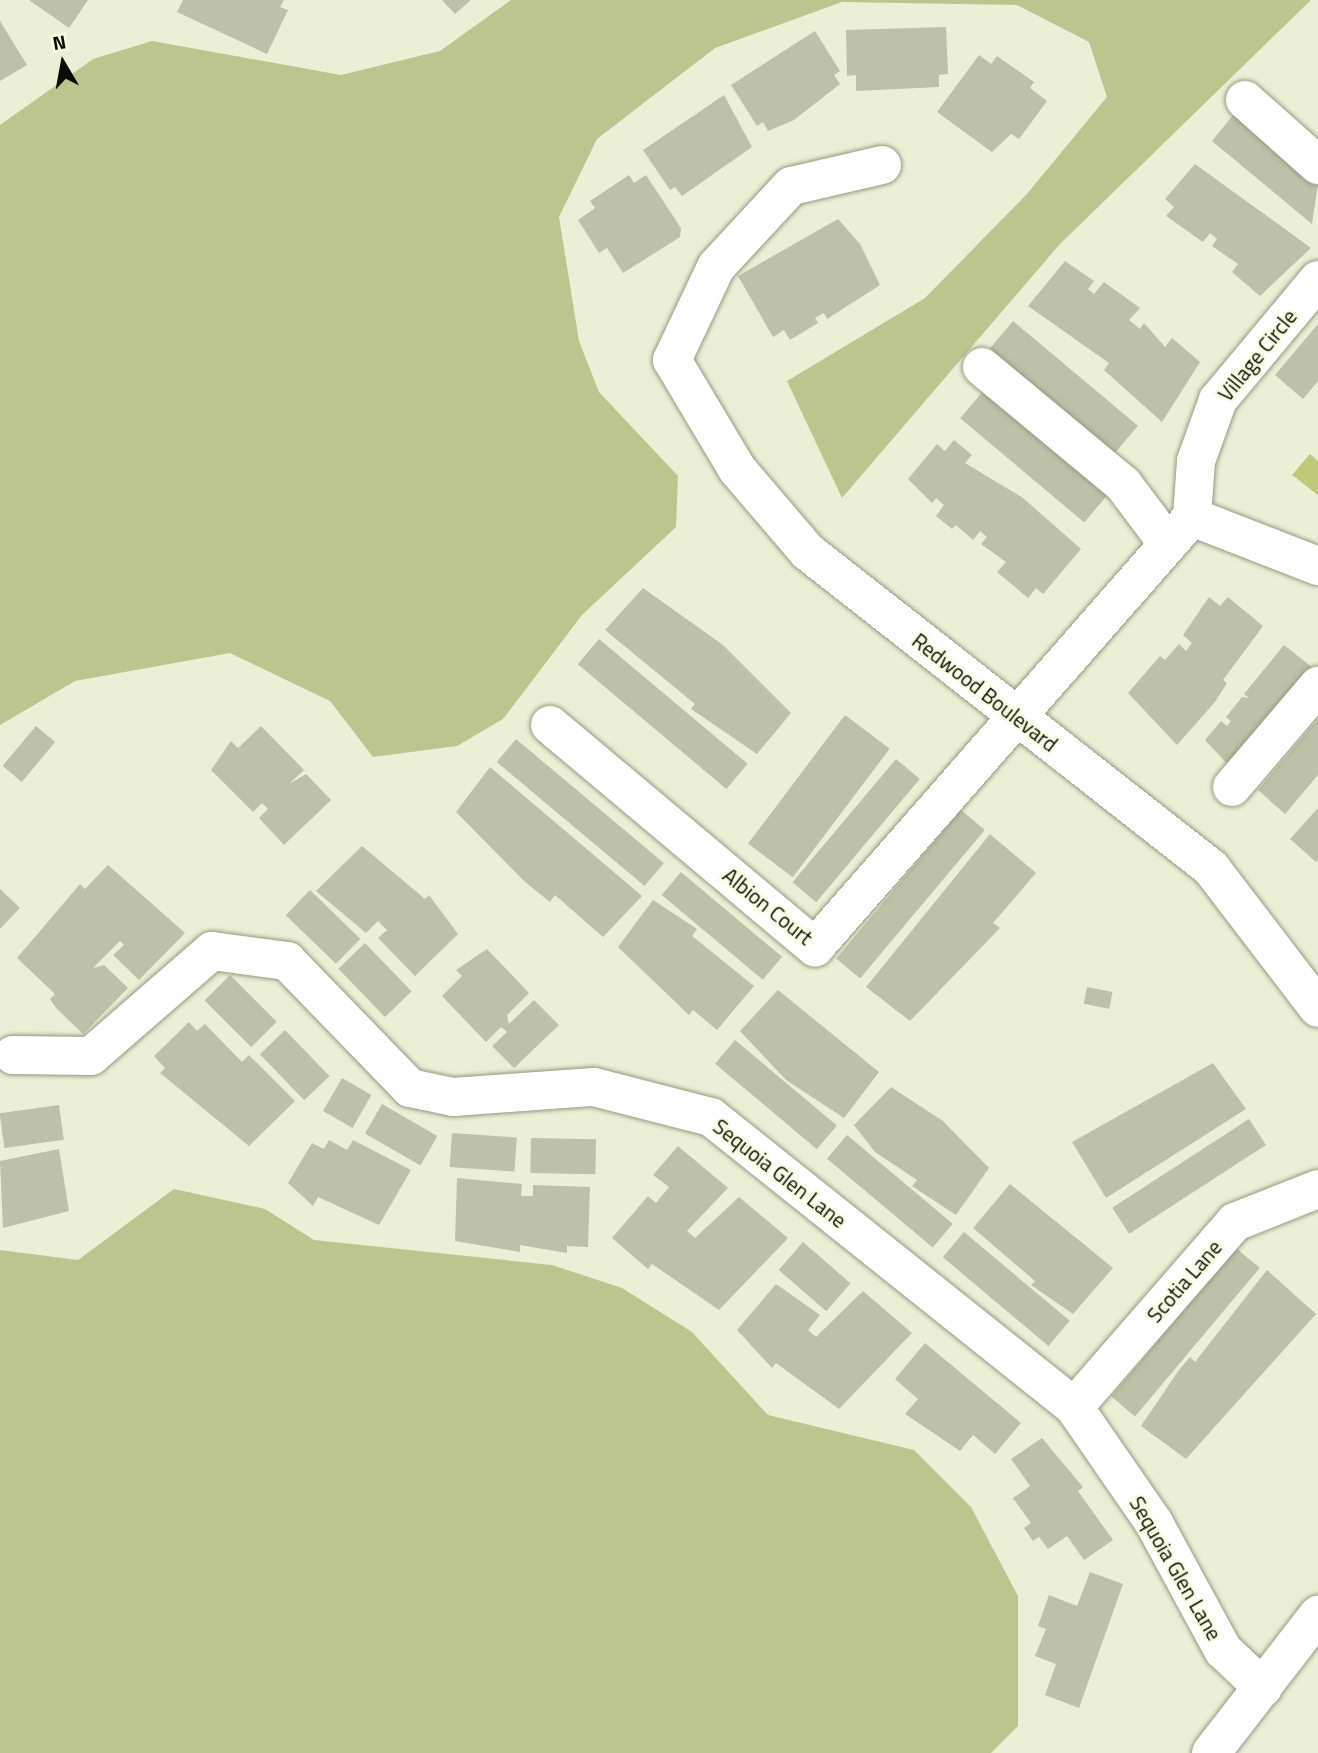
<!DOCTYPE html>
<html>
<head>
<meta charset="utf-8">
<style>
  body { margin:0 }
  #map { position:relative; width:1318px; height:1753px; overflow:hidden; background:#ebefd5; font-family:"Titillium Web",sans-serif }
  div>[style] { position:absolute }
  .green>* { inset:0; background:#bdc58f }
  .water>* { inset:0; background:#bec979 }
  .building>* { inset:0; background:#bcc1a8; transform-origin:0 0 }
  .roads { filter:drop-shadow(0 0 2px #959981) drop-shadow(0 0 2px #959981) }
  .minor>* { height:38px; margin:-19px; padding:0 19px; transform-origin:19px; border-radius:19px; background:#fff }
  span { translate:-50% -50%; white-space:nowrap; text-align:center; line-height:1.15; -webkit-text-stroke:5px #f8fde2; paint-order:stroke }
  .street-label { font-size:21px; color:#0b0c05 }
  .north { position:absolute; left:28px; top:28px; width:70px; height:70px; -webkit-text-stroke:5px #f8fde2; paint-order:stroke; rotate:350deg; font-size:19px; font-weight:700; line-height:28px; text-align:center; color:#0b0c05 }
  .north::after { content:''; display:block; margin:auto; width:24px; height:32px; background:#0b0c05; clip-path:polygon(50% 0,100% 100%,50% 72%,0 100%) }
</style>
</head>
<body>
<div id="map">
  <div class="green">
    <i style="clip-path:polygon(511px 0,1311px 0,1059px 245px,842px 498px,787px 381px,925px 298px,1026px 195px,1107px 97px,1089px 42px,1017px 5px,842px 2px,715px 48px,597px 139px,559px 217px,579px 341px,599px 392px,678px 476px,676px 527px,582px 615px,503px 719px,457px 746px,373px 757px,330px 701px,230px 653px,75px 681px,0 725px,0 125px,93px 59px,152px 41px,341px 75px,440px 51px)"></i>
    <i style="clip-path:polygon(174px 1189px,265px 1209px,314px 1240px,552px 1265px,622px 1288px,692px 1332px,768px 1415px,914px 1450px,971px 1507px,1018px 1596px,1018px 1726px,991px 1753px,0 1753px,0 1250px,78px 1260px)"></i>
  </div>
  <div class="water">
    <i style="clip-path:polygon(1310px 454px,1318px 461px,1318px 495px,1292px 475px)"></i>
  </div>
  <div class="building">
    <i style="clip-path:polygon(29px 0,88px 0,69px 28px)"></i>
    <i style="clip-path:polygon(183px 0,284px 0,280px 7px,288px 10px,267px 54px,177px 12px)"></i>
    <i style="clip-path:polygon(442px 0,471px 0,455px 14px)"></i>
    <i style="clip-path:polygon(0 21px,27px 65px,0 81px)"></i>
    <i style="clip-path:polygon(946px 27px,948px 74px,939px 75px,939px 87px,856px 91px,856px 75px,847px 76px,846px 30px)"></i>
    <i style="clip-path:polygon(815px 31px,840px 71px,834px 75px,840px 84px,794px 120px,768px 131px,763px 122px,757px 126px,731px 85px)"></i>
    <i style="clip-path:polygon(979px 55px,991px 64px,997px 56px,1034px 82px,1030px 88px,1047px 101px,1019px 139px,1011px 134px,992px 152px,937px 112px)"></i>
    <i style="clip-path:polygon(724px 95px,752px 147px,682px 196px,675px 187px,670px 190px,643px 150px)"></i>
    <i style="clip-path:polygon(1234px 114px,1318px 183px,1312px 224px,1212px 141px)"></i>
    <i style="clip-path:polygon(1195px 164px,1311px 248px,1260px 296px,1232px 272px,1238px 264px,1212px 246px,1217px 239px,1210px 233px,1203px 242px,1166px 216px,1174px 207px,1165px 199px)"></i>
    <i style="clip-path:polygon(629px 175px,634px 183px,646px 175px,681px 228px,680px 237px,623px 273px,607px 248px,599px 253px,578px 220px,595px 208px,590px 201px)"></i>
    <i style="clip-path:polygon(838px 219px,860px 244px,880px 285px,827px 319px,824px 313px,815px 318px,818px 323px,790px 340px,784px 330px,773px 337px,738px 276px)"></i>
    <i style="clip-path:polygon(1065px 261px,1094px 281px,1088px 289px,1094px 294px,1104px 282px,1140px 308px,1129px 320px,1140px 329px,1144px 323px,1165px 347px,1172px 338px,1200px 362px,1162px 422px,1104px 370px,1109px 363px,1028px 306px)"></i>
    <i style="left:1013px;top:321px;width:163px;height:38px;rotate:40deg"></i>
    <i style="clip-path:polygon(1318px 324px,1318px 381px,1303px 399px,1275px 375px)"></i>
    <i style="left:984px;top:390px;width:162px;height:37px;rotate:40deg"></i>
    <i style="clip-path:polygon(954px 440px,972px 455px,965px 463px,1023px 498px,1081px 549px,1043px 594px,1036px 588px,1028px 598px,997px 572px,1006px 562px,981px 544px,987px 537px,980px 531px,973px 540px,956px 525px,952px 529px,936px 516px,944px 505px,936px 498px,932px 503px,908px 479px,937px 444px,945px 451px)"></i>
    <i style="clip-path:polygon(643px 588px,723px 645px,791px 713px,757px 754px,691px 709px,695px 704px,605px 630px)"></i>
    <i style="clip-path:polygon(1209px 597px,1220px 606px,1228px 597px,1263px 626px,1223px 680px,1227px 683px,1215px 702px,1177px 745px,1128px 693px,1160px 656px,1165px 660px,1179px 644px,1186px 651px,1192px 643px,1183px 635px)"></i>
    <i style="left:599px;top:639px;width:194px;height:33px;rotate:40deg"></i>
    <i style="clip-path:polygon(1284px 645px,1313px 668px,1231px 768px,1205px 740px,1221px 721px,1227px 726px,1231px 721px,1226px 717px,1242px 697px,1249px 698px,1244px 694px)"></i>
    <i style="left:845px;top:715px;width:56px;height:161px;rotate:37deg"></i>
    <i style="clip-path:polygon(1318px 719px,1318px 775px,1285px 814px,1258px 790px)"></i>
    <i style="left:36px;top:726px;width:25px;height:52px;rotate:40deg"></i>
    <i style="clip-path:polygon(261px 726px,304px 770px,289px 784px,306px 774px,331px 800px,284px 845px,259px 818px,268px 809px,262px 803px,253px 812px,211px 770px,231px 741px,238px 748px)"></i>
    <i style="left:516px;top:739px;width:193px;height:30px;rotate:40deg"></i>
    <i style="left:896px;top:759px;width:31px;height:161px;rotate:40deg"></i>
    <i style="clip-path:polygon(490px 767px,642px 896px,603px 937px,555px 895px,550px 902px,524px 881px,456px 812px)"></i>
    <i style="clip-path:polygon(1318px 808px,1318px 860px,1316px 862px,1290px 839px)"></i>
    <i style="left:961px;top:810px;width:31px;height:194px;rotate:40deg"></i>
    <i style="clip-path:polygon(990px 834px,1036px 873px,993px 923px,1000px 928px,910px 1021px,866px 987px)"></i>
    <i style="clip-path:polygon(362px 846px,425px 899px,429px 895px,458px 934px,415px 976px,378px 938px,387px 930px,378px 921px,366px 933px,316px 891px)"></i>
    <i style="clip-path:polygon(108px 865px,185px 933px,139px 980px,113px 955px,124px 945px,120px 941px,93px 968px,104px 965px,128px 988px,83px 1034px,56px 1008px,50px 999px,55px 994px,17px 958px,80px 884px,85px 889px)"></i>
    <i style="left:681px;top:872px;width:132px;height:30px;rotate:40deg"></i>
    <i style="clip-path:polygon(0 889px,20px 908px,0 929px)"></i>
    <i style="left:310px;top:890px;width:70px;height:35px;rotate:44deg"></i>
    <i style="clip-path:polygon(653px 900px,697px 929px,692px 936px,754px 986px,717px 1030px,693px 1010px,689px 1015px,618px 947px)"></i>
    <i style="left:365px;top:943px;width:67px;height:37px;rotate:46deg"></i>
    <i style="clip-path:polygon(487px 949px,529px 993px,507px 1015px,509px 1024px,534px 1000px,559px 1025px,514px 1068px,492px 1046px,507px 1032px,501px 1027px,486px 1042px,442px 996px,462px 976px,456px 970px)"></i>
    <i style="left:230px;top:975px;width:66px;height:36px;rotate:45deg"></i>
    <i style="left:1087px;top:987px;width:26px;height:17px;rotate:11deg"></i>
    <i style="clip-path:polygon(778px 990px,879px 1072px,844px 1118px,786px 1080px,740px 1031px)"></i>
    <i style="clip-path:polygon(189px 1022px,197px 1031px,205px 1024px,242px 1062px,249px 1055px,295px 1101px,249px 1146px,160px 1073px,165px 1068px,154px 1056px)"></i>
    <i style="left:285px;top:1030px;width:64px;height:35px;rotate:46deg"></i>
    <i style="left:735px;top:1040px;width:133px;height:31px;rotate:40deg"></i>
    <i style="clip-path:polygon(1213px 1063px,1246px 1109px,1106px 1198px,1072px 1142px)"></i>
    <i style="left:342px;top:1078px;width:34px;height:38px;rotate:30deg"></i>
    <i style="clip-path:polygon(891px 1087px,943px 1121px,989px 1168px,956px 1215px,912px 1186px,917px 1180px,875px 1152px,854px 1125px)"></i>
    <i style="left:382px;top:1104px;width:64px;height:34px;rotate:30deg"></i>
    <i style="left:59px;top:1105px;width:35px;height:60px;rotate:82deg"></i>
    <i style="left:1249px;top:1119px;width:31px;height:163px;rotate:57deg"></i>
    <i style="left:452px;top:1133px;width:65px;height:34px;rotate:4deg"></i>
    <i style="left:847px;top:1135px;width:138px;height:31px;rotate:40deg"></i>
    <i style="left:531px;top:1138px;width:65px;height:35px;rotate:1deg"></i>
    <i style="clip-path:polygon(329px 1140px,347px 1150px,353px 1140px,411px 1170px,379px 1225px,318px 1197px,313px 1206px,288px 1183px,312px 1143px,324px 1149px)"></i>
    <i style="clip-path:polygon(678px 1146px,728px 1188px,687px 1231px,695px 1238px,739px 1197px,788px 1238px,719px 1310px,652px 1264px,648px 1269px,612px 1238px,648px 1196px,656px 1203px,669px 1187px,653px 1175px)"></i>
    <i style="clip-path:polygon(59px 1149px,69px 1211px,3px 1228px,0 1161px)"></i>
    <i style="clip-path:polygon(457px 1178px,522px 1184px,521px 1196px,533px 1196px,533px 1185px,590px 1187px,588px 1247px,567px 1246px,567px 1253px,520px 1245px,520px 1252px,455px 1241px)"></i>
    <i style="clip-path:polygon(1010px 1184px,1113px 1268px,1073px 1314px,1031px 1285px,1035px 1281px,973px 1228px)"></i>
    <i style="left:964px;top:1232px;width:138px;height:33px;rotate:40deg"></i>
    <i style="left:803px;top:1242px;width:63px;height:37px;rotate:41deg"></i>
    <i style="left:1236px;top:1248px;width:31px;height:194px;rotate:40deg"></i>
    <i style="clip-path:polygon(1267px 1270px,1316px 1314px,1186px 1459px,1141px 1426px,1179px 1370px,1190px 1357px,1195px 1362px)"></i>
    <i style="clip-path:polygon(776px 1284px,820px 1315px,808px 1330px,816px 1337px,863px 1291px,912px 1333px,839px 1409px,776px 1363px,772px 1368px,737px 1330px)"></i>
    <i style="clip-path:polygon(925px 1343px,1021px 1423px,995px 1454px,973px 1435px,960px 1451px,905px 1414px,918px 1399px,895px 1379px)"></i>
    <i style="clip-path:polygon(1042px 1438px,1083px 1487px,1078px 1491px,1113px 1540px,1084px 1560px,1067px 1536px,1048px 1549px,1039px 1537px,1033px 1541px,1024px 1528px,1031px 1523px,1013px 1498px,1030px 1486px,1011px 1459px)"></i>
    <i style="clip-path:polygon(1090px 1572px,1123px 1584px,1079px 1708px,1045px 1695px,1056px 1664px,1035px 1656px,1046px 1629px,1038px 1626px,1049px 1595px,1077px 1606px)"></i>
  </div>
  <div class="roads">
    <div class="minor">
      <i style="left:1245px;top:100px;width:98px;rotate:41.7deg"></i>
      <i style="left:882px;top:165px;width:93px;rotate:167deg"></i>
      <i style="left:791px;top:186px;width:110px;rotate:132.8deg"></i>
      <i style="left:716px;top:267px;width:103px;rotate:115.3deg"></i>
      <i style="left:672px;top:360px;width:127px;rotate:59.2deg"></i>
      <i style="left:737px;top:469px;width:109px;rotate:49.5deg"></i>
      <i style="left:808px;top:552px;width:512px;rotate:38.1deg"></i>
      <i style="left:1211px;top:868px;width:176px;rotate:52.6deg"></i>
      <i style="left:982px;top:367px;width:183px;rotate:39.7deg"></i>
      <i style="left:1123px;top:484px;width:75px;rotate:53.1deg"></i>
      <i style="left:1192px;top:517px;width:135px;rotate:21.3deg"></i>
      <i style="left:550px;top:725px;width:346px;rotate:40deg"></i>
      <i style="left:815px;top:947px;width:572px;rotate:-48.76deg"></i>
      <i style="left:1192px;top:517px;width:56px;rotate:-85.9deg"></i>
      <i style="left:1196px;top:461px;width:65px;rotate:-70.2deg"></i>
      <i style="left:1218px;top:400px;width:156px;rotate:-50.2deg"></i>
      <i style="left:1232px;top:787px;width:133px;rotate:-49.6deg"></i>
      <i style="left:13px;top:1055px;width:78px;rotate:0.7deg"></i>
      <i style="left:91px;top:1056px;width:160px;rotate:-41deg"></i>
      <i style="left:212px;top:951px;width:76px;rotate:7.6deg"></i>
      <i style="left:287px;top:961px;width:177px;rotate:45.9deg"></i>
      <i style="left:410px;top:1088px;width:44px;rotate:11.8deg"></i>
      <i style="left:453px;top:1097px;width:141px;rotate:-4.1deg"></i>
      <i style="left:594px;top:1087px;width:121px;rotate:14.4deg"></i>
      <i style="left:711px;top:1117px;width:465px;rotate:38.6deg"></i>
      <i style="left:1074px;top:1407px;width:141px;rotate:55.4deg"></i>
      <i style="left:1154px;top:1523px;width:145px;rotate:61.5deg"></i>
      <i style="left:1223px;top:1650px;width:55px;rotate:43.5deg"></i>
      <i style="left:1074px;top:1407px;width:245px;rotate:-49deg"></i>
      <i style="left:1235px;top:1222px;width:89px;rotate:-21.7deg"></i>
      <i style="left:1211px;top:1753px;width:175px;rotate:-52.2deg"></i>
    </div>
  </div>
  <div class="street-label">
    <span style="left:1257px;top:355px;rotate:-51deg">Village Circle</span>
    <span style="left:985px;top:692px;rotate:38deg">Redwood Boulevard</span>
    <span style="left:768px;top:906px;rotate:39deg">Albion Court</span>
    <span style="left:780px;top:1173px;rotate:38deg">Sequoia Glen Lane</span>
    <span style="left:1184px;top:1281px;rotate:-49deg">Scotia Lane</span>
    <span style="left:1176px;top:1568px;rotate:60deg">Sequoia Glen Lane</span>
  </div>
  <div class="north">N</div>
</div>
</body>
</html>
